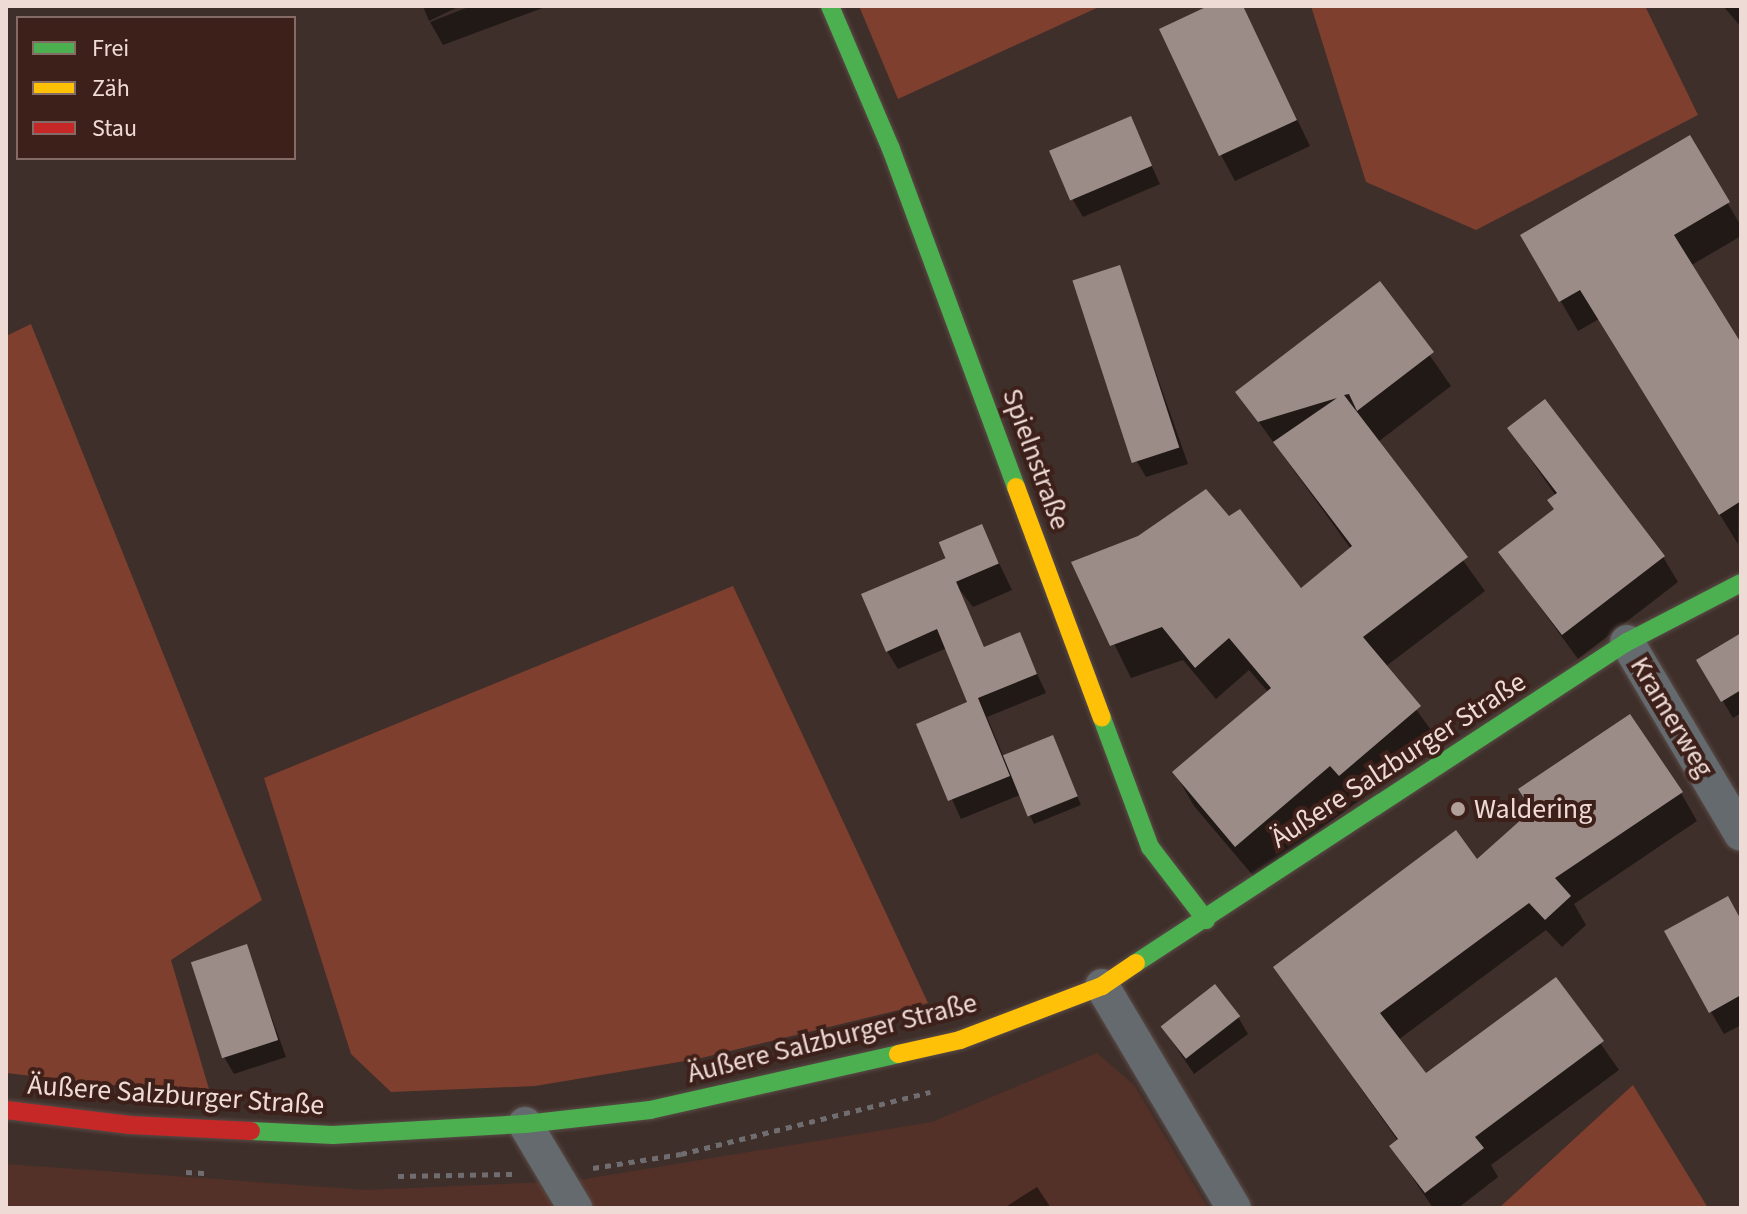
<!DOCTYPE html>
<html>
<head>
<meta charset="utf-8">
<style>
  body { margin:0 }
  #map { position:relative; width:1747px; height:1214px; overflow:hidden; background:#3f2f2a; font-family:"Source Sans 3",sans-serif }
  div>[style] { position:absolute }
  .built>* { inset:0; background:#533128 }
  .green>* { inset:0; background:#7e3f2f }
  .shadow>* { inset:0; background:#0007 }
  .building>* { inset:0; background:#9b8c88; transform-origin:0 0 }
  .path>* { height:5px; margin-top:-2.5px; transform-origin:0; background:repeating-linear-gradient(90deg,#6f6d6f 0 6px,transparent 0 12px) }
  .roads { filter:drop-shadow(0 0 2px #594b47) drop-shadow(0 0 2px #594b47) }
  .street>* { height:34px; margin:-17px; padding:0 17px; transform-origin:17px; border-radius:17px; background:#646a6e }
  .fast>* { height:18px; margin:-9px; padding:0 9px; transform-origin:9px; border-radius:9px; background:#4caf50 }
  .slow>* { height:18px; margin:-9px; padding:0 9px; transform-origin:9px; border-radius:9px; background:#ffc107 }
  .jam>* { height:18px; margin:-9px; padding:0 9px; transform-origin:9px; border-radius:9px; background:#c62828 }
  .dots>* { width:22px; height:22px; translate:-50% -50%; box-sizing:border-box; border:4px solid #3c2019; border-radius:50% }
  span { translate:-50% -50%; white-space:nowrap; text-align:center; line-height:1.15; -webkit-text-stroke:8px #3c2019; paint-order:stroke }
  .street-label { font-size:28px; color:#efdbd6 }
  .poi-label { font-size:28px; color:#efdbd6 }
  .left { translate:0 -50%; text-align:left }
  .frame { position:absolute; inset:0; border:8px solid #efdbd6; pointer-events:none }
  .legend { position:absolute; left:16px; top:16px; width:280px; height:144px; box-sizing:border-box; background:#3c2019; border:2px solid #846b65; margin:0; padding:10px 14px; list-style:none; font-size:24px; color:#efdbd6 }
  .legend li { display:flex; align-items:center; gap:16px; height:40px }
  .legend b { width:40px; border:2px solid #846b65 }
</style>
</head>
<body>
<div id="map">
  <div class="built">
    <i style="clip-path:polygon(1097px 1053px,1134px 1085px,1208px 1208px,6px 1208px,6px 1164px,366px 1190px,573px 1181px,932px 1122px)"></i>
  </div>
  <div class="green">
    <i style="clip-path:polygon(859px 6px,1101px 6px,898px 99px)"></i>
    <i style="clip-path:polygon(1311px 6px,1645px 6px,1698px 115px,1476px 230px,1366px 182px)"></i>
    <i style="clip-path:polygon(31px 324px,262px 900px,171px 960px,211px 1096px,6px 1073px,6px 336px)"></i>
    <i style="clip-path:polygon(733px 586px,928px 1003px,697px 1059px,535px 1086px,391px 1092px,351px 1054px,264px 778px)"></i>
    <i style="clip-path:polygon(1633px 1085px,1708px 1208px,1499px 1208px)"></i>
  </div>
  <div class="shadow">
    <i style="clip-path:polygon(423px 6px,460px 6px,429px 21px)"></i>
    <i style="clip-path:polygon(471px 6px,548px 6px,443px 45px,430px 22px)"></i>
    <i style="clip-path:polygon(1213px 6px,1242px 6px,1310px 146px,1235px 181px,1221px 155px)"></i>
    <i style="clip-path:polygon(1723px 6px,1741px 6px,1741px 27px)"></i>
    <i style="clip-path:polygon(1130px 119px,1160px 184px,1083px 217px,1073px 200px)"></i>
    <i style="clip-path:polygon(1689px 138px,1741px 226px,1741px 236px,1690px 266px,1741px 347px,1738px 544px,1599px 319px,1578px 331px,1523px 236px)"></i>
    <i style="clip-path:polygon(1119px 268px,1188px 464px,1146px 477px,1136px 460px)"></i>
    <i style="clip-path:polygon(1380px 284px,1451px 386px,1378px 442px,1485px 591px,1385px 667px,1439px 741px,1255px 878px,1194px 806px,1175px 773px,1269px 693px,1249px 670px,1216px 699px,1183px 660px,1131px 678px,1074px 563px,1301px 591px,1351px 549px,1237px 392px)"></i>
    <i style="clip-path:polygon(1509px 428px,1663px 557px,1678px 582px,1578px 659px,1500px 552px,1555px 510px,1556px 496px)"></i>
    <i style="clip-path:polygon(981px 526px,1012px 590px,973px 607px,959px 589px,985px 649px,1019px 635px,1046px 693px,987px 717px,1004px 758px,1052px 738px,1081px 805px,1034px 824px,1020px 795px,961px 819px,918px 725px,970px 703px,947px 648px,898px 669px,887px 651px,954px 572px)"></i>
    <i style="clip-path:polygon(1741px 635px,1741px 713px,1733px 718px,1699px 661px)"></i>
    <i style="clip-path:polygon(1681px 793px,1697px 821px,1574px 904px,1586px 925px,1562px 947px,1546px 930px,1398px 1040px,1426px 1076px,1556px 980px,1619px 1070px,1491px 1165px,1498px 1177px,1458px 1208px,1433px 1208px,1391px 1146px,1398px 1141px,1275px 967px,1477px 862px)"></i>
    <i style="clip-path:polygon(1741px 922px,1741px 1025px,1724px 1034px,1711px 1012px)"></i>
    <i style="clip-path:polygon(246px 947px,286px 1057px,234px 1074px,224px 1057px)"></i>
    <i style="clip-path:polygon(1238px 1017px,1248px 1034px,1194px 1074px,1162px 1026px)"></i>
    <i style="clip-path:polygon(1037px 1187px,1051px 1208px,1004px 1208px)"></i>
  </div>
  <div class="building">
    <i style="clip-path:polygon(1208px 6px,1243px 6px,1297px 120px,1219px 156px,1159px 29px)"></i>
    <i style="left:1131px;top:116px;width:54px;height:89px;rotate:67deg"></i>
    <i style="clip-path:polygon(1690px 135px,1730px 202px,1674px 235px,1741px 343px,1741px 501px,1719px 515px,1580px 290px,1559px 302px,1520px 235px)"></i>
    <i style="left:1120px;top:265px;width:192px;height:50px;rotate:72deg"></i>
    <i style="clip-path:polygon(1380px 281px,1434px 352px,1357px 411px,1349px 394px,1344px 395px,1468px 557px,1363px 637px,1421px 706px,1339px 776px,1330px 766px,1235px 847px,1172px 772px,1271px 688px,1229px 638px,1195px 668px,1162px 627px,1110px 646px,1071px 562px,1138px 536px,1206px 489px,1229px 516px,1240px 509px,1301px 588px,1352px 546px,1273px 442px,1337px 398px,1258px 422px,1235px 392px)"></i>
    <i style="clip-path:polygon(1545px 399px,1665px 556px,1562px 635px,1498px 552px,1554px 509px,1547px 500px,1557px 493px,1507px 428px)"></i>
    <i style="left:982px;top:524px;width:43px;height:47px;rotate:67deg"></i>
    <i style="clip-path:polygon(946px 558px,984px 647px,1020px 632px,1037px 674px,978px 698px,1010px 776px,948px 801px,916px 724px,967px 702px,937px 629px,886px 652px,861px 594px)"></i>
    <i style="clip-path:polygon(1741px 633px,1741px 690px,1721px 702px,1696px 660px)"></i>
    <i style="clip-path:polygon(1630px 714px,1683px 792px,1555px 878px,1571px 896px,1545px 920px,1529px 903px,1380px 1013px,1426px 1073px,1556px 977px,1604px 1041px,1475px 1137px,1484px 1148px,1425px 1193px,1389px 1146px,1398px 1139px,1273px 967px,1456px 830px,1477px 859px,1532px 810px,1518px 789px)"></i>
    <i style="left:1053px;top:735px;width:66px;height:54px;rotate:68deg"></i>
    <i style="clip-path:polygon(1728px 896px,1741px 920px,1741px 995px,1709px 1013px,1664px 931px)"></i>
    <i style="left:247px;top:944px;width:101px;height:59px;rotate:72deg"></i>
    <i style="left:1215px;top:984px;width:41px;height:69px;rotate:52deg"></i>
  </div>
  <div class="path">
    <i style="left:593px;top:1168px;width:89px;rotate:-9deg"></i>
    <i style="left:681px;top:1154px;width:257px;rotate:-14deg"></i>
    <i style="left:186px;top:1172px;width:22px;rotate:3deg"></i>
    <i style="left:398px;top:1176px;width:118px;rotate:-1deg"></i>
  </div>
  <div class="roads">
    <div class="street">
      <i style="left:1627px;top:642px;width:223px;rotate:59.3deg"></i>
      <i style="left:1102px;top:986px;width:258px;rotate:59.3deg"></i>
      <i style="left:525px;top:1124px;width:98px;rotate:59.2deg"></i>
    </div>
    <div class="fast">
      <i style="left:830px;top:6px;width:155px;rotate:66.9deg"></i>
      <i style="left:891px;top:149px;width:360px;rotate:69.7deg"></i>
      <i style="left:1102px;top:718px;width:138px;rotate:69.6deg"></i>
      <i style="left:1150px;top:847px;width:92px;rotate:52.5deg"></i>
      <i style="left:1136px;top:963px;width:587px;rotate:-33.18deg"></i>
      <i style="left:1627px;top:642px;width:128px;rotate:-27.4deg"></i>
      <i style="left:251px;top:1131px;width:82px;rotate:2.8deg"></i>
      <i style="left:333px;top:1135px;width:192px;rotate:-3.3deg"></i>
      <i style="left:525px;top:1124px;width:126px;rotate:-6.4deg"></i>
      <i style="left:650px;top:1110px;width:254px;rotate:-12.7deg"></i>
    </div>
    <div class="slow">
      <i style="left:1016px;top:487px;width:246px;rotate:69.6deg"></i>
      <i style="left:898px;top:1054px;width:64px;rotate:-12.7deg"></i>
      <i style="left:960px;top:1040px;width:152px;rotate:-20.8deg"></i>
      <i style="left:1102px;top:986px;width:41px;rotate:-34.1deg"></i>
    </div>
    <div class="jam">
      <i style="left:6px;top:1110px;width:125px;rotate:6.9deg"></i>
      <i style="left:130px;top:1125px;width:121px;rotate:2.8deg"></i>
    </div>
  </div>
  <div class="dots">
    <i style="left:1458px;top:809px;background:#b19f9a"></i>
  </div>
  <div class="street-label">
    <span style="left:1036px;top:459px;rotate:70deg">Spielnstraße</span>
    <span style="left:1672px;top:717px;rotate:59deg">Kramerweg</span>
    <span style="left:1398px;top:760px;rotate:-33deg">Äußere Salzburger Straße</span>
    <span style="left:832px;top:1038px;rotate:-14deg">Äußere Salzburger Straße</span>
    <span style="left:176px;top:1095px;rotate:4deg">Äußere Salzburger Straße</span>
  </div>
  <div class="poi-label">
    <span class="left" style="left:1474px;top:809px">Waldering</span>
  </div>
  <div class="frame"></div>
  <ul class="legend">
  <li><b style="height:10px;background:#4caf50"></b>Frei</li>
  <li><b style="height:10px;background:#ffc107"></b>Zäh</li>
  <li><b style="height:10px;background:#c62828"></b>Stau</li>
  </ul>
</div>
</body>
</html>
